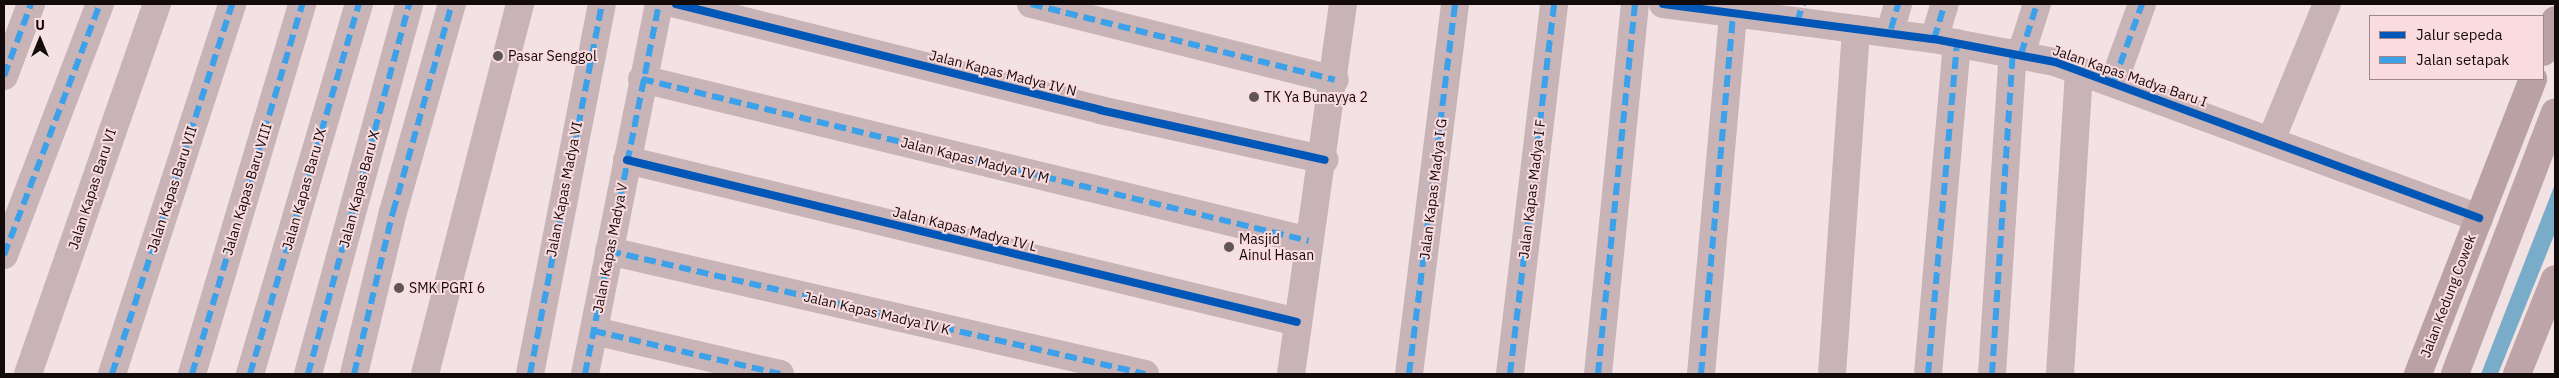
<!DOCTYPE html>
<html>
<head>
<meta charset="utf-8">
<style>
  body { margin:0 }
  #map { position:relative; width:2559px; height:378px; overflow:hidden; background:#f3e2e4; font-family:"IBM Plex Sans",sans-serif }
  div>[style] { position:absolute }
  .water>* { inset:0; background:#78acc8 }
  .minor>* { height:28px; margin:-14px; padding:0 14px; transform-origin:14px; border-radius:14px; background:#c8b3b6 }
  .major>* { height:28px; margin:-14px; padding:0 14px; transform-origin:14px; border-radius:14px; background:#baa1a4 }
  .highway>* { height:28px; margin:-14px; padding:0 14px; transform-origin:14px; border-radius:14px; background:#bda4a8 }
  .quiet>* { height:6px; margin-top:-3px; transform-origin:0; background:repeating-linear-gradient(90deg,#3da1e9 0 12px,transparent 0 18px) }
  .cycleway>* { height:8px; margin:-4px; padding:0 4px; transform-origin:4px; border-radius:4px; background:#0057b8 }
  .dots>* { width:14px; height:14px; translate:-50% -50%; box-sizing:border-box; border:2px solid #fadbde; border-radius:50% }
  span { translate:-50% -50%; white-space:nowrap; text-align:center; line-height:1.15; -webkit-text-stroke:4px #fadbde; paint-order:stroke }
  .poi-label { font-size:14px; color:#130a0b }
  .left { translate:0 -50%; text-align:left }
  .street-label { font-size:14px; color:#130a0b }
  .frame { position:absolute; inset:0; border:5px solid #130a0b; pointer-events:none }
  .legend { position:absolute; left:2369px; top:15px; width:175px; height:65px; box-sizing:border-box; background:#fadbde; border:1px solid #9e878a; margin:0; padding:6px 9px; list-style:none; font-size:15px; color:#130a0b }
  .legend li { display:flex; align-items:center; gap:10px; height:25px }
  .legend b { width:25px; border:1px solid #9e878a }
  .north { position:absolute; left:15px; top:15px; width:50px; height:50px; -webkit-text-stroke:4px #fadbde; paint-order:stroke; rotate:0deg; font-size:14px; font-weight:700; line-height:20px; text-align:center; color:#130a0b }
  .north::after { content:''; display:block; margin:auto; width:18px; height:22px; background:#130a0b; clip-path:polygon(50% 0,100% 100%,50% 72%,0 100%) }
</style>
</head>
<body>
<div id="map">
  <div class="water">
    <i style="clip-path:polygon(2555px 184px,2555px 233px,2498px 374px,2481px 374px)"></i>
  </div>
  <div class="minor">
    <i style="left:676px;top:4px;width:437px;rotate:14deg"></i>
    <i style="left:1100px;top:110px;width:230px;rotate:12.5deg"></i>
    <i style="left:1031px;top:4px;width:313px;rotate:14deg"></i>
    <i style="left:1663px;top:4px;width:273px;rotate:7.4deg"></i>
    <i style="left:1934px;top:39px;width:123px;rotate:10.8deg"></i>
    <i style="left:2055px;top:62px;width:452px;rotate:20.2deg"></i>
    <i style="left:1890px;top:32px;width:29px;rotate:-74deg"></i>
    <i style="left:1934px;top:39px;width:37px;rotate:-73deg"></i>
    <i style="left:2021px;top:54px;width:52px;rotate:-72.3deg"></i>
    <i style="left:4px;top:76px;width:77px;rotate:-69.4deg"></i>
    <i style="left:642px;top:79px;width:686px;rotate:13.65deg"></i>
    <i style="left:2114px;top:81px;width:82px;rotate:-70deg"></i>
    <i style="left:2267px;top:139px;width:9px;rotate:-41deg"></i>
    <i style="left:2274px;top:133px;width:139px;rotate:-67.7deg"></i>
    <i style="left:627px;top:160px;width:689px;rotate:13.59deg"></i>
    <i style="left:609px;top:251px;width:550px;rotate:12.92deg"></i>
    <i style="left:4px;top:255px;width:269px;rotate:-69.1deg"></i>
    <i style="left:594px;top:331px;width:191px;rotate:13deg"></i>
    <i style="left:28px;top:374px;width:392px;rotate:-70.8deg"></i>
    <i style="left:112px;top:374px;width:389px;rotate:-72deg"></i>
    <i style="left:192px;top:374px;width:386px;rotate:-73.4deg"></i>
    <i style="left:250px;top:374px;width:386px;rotate:-73.6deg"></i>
    <i style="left:308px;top:374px;width:384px;rotate:-74.7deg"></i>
    <i style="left:354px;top:374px;width:167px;rotate:-76.5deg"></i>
    <i style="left:393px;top:212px;width:216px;rotate:-74.2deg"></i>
    <i style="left:425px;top:374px;width:382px;rotate:-75.6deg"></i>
    <i style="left:530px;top:374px;width:377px;rotate:-79deg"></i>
    <i style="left:585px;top:374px;width:377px;rotate:-78.7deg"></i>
    <i style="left:1291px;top:374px;width:374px;rotate:-82deg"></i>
    <i style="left:1409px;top:374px;width:373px;rotate:-82.9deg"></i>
    <i style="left:1510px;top:374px;width:373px;rotate:-83.2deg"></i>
    <i style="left:1598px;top:374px;width:372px;rotate:-84.3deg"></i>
    <i style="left:1701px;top:374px;width:362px;rotate:-84.9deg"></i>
    <i style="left:1832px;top:374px;width:343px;rotate:-86deg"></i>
    <i style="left:1928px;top:374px;width:332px;rotate:-85deg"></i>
    <i style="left:1992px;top:374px;width:322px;rotate:-86.3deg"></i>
    <i style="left:2060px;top:374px;width:304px;rotate:-86.4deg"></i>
  </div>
  <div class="major">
    <i style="left:2543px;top:52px;width:34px;rotate:-69deg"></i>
    <i style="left:2418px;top:374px;width:317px;rotate:-68.7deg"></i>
  </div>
  <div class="highway">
    <i style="left:2455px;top:374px;width:280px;rotate:-69.1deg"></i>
    <i style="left:2517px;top:374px;width:102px;rotate:-68.2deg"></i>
  </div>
  <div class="quiet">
    <i style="left:1031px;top:4px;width:313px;rotate:14deg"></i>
    <i style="left:1797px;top:22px;width:19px;rotate:-72deg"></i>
    <i style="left:1891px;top:29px;width:26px;rotate:-74deg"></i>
    <i style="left:1934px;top:39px;width:37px;rotate:-73deg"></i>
    <i style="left:2021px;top:54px;width:52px;rotate:-72.3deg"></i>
    <i style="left:4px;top:76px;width:77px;rotate:-69.4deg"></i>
    <i style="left:642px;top:79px;width:686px;rotate:13.65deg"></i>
    <i style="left:2114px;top:81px;width:82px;rotate:-70deg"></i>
    <i style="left:609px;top:251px;width:550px;rotate:12.92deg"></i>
    <i style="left:4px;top:255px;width:269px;rotate:-69.1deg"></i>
    <i style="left:594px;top:331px;width:191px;rotate:13deg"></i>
    <i style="left:112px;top:374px;width:389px;rotate:-72deg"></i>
    <i style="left:192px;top:374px;width:386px;rotate:-73.4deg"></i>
    <i style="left:250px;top:374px;width:386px;rotate:-73.6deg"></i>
    <i style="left:308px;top:374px;width:384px;rotate:-74.7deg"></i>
    <i style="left:354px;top:374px;width:167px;rotate:-76.5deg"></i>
    <i style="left:393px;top:212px;width:216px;rotate:-74.2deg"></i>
    <i style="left:530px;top:374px;width:377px;rotate:-79deg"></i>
    <i style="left:585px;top:374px;width:377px;rotate:-78.7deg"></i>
    <i style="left:1409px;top:374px;width:373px;rotate:-82.9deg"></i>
    <i style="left:1510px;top:374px;width:373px;rotate:-83.2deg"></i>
    <i style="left:1598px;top:374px;width:372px;rotate:-84.3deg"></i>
    <i style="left:1701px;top:374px;width:362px;rotate:-84.9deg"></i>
    <i style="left:1928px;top:374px;width:332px;rotate:-85deg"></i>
    <i style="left:1992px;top:374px;width:322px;rotate:-86.3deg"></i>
  </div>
  <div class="cycleway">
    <i style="left:676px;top:4px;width:437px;rotate:14deg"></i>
    <i style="left:1100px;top:110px;width:230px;rotate:12.5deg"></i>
    <i style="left:1663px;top:4px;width:273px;rotate:7.4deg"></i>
    <i style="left:1934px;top:39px;width:123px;rotate:10.8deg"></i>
    <i style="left:2055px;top:62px;width:452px;rotate:20.2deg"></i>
    <i style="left:627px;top:160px;width:689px;rotate:13.59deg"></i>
  </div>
  <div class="dots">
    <i style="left:498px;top:56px;background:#615657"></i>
    <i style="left:1254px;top:97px;background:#615657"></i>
    <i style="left:1229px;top:247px;background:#615657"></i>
    <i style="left:399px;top:288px;background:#615657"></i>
  </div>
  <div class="poi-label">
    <span class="left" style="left:508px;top:56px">Pasar Senggol</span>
    <span class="left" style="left:1264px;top:97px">TK Ya Bunayya 2</span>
    <span class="left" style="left:1239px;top:247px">Masjid<br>Ainul Hasan</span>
    <span class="left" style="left:409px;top:288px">SMK PGRI 6</span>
  </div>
  <div class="street-label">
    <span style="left:1003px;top:73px;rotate:14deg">Jalan Kapas Madya IV N</span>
    <span style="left:2130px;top:76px;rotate:19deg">Jalan Kapas Madya Baru I</span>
    <span style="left:975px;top:160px;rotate:14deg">Jalan Kapas Madya IV M</span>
    <span style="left:92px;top:189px;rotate:-72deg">Jalan Kapas Baru VI</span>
    <span style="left:172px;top:189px;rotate:-72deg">Jalan Kapas Baru VII</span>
    <span style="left:247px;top:189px;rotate:-73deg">Jalan Kapas Baru VIII</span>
    <span style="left:304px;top:189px;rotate:-74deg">Jalan Kapas Baru IX</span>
    <span style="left:359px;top:189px;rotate:-75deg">Jalan Kapas Baru X</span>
    <span style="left:564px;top:189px;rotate:-79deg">Jalan Kapas Madya VI</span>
    <span style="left:1433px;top:189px;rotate:-83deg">Jalan Kapas Madya I G</span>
    <span style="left:1532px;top:189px;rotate:-83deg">Jalan Kapas Madya I F</span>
    <span style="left:965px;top:229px;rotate:14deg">Jalan Kapas Madya IV L</span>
    <span style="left:610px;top:248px;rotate:-79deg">Jalan Kapas Madya V</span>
    <span style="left:2448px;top:296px;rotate:-69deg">Jalan Kedung Cowek</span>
    <span style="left:877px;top:313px;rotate:13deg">Jalan Kapas Madya IV K</span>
  </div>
  <div class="frame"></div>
  <ul class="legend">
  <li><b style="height:6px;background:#0057b8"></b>Jalur sepeda</li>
  <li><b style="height:6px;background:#3da1e9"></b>Jalan setapak</li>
  </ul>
  <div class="north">U</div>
</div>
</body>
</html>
